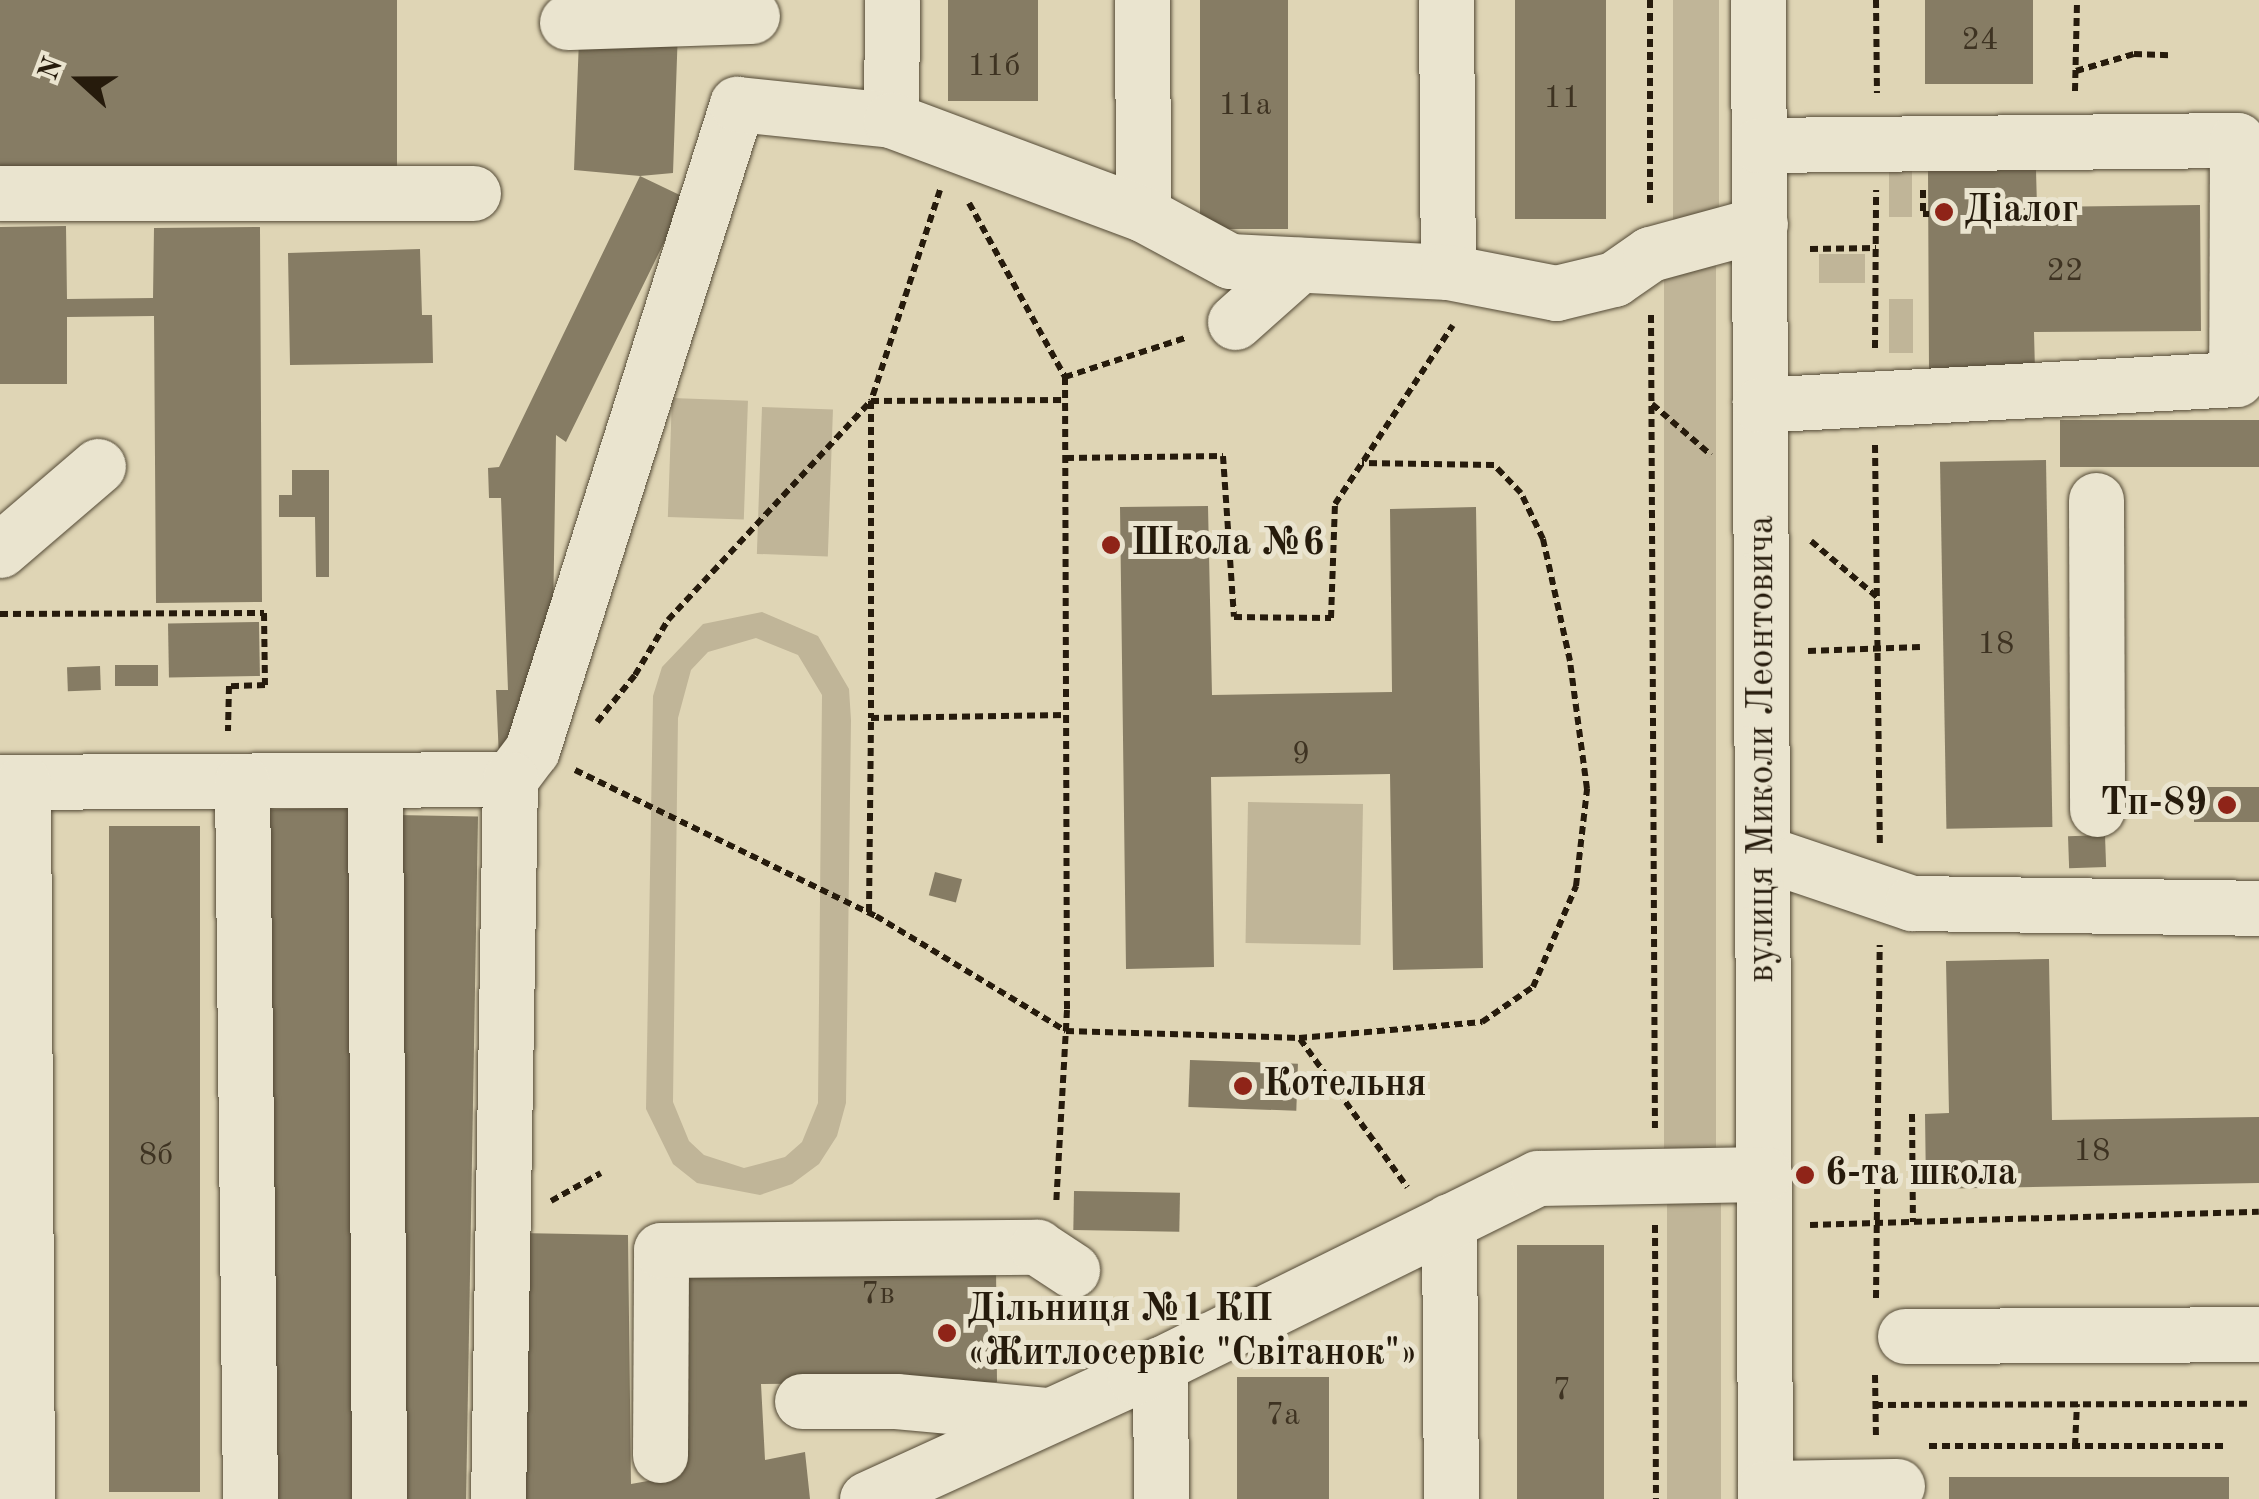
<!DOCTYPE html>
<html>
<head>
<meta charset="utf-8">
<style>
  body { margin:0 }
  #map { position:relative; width:2259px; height:1499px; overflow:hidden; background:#dfd5b5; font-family:"Old Standard TT",serif }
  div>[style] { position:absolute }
  .green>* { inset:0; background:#c0b598; transform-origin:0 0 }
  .building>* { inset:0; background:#867c64; transform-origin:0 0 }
  .path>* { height:6px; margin-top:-3px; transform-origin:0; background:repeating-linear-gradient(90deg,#261b0c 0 8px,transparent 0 13px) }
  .roads { filter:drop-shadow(0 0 2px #544a36) drop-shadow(0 0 2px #544a36) }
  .minor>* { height:55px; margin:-27.5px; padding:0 27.5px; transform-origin:27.5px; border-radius:27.5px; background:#eae4cf }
  .dots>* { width:28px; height:28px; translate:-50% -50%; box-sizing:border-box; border:5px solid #eae4cf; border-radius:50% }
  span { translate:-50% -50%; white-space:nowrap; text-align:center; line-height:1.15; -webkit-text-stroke:10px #eae4cf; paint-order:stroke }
  .number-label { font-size:32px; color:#3e3322 }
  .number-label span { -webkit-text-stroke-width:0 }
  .poi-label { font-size:38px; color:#261b0c; font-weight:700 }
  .left { translate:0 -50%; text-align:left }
  .right { translate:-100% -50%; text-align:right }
  .street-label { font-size:38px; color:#261b0c }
  .north { position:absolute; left:30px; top:30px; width:100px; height:100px; -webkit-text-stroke:8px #eae4cf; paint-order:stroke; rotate:291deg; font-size:28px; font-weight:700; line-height:40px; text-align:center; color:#261b0c }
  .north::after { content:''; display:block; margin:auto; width:35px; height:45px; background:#261b0c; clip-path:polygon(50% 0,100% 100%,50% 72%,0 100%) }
</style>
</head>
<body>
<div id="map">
  <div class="green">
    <i style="left:1673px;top:0;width:46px;height:231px"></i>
    <i style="left:1889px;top:165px;width:23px;height:52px"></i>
    <i style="left:1819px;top:254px;width:46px;height:29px"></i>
    <i style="left:1664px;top:263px;width:52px;height:901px"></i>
    <i style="left:1889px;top:299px;width:24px;height:54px"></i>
    <i style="left:672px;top:398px;width:76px;height:119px;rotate:2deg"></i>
    <i style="left:762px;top:407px;width:71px;height:147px;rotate:2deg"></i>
    <i style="clip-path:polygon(evenodd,762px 612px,818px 636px,849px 689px,851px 720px,846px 1103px,837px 1136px,819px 1164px,792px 1184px,760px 1195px,697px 1183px,673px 1164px,646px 1109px,653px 696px,662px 667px,703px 624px,762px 612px,756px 638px,798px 655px,822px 695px,818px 1103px,802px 1142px,785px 1157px,744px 1168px,704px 1155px,689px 1141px,673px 1102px,678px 718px,691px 670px,708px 652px,756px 638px)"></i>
    <i style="left:1248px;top:802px;width:115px;height:141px;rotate:1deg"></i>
    <i style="left:1721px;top:1191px;width:308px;height:54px;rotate:90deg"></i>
  </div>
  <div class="building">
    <i style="left:0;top:0;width:397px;height:173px"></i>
    <i style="left:948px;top:0;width:90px;height:101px"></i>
    <i style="left:1200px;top:0;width:88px;height:229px"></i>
    <i style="left:1515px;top:0;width:91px;height:219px"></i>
    <i style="left:1925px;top:0;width:108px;height:84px"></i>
    <i style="clip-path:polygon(678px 29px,673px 173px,640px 176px,686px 198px,566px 442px,556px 435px,552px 681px,499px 758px,496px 690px,508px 690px,501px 498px,489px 498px,488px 468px,499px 467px,640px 176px,574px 170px,579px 39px)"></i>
    <i style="clip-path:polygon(1928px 170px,2036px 170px,2037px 207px,2200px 205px,2201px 331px,2034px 332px,2035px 371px,1929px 372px)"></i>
    <i style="clip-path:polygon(66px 226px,67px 299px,153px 298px,154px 228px,260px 227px,262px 602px,156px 603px,154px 316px,67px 317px,67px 384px,0 384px,0 227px)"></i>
    <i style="clip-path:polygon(420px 249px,422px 315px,432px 315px,433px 363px,290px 365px,288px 253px)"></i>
    <i style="left:2259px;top:420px;width:47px;height:199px;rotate:90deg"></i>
    <i style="left:2046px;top:460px;width:367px;height:106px;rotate:89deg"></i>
    <i style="clip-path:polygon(292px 470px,329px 470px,329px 577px,316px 577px,315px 517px,279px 517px,279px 495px,292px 495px)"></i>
    <i style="clip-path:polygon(1208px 506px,1212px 695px,1392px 692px,1390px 509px,1476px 507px,1483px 968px,1393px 970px,1390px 774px,1211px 777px,1214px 967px,1126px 969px,1120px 507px)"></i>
    <i style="left:259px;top:622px;width:54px;height:91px;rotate:89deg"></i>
    <i style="left:115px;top:665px;width:43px;height:21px"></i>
    <i style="left:100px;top:666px;width:24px;height:33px;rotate:88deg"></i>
    <i style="left:2259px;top:787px;width:35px;height:65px;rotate:90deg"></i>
    <i style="left:349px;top:808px;width:691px;height:87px;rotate:89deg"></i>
    <i style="left:396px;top:815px;width:82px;height:684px;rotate:1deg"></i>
    <i style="left:109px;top:826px;width:91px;height:666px"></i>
    <i style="left:2105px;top:835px;width:32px;height:37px;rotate:88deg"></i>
    <i style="left:935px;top:872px;width:28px;height:24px;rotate:15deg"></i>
    <i style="clip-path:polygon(2049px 959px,2052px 1120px,2259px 1117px,2259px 1183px,1926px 1189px,1925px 1114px,1949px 1113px,1946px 961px)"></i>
    <i style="left:1190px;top:1060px;width:108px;height:47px;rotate:2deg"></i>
    <i style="left:1074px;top:1191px;width:106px;height:39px;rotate:1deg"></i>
    <i style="clip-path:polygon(519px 1233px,628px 1235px,631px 1484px,681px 1475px,675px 1270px,996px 1264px,997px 1382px,761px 1384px,765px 1460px,805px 1452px,810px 1499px,525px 1499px)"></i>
    <i style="left:1604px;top:1245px;width:254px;height:87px;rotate:90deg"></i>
    <i style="left:1329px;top:1377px;width:122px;height:92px;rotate:90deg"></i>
    <i style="left:2229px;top:1477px;width:22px;height:280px;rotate:90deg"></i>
  </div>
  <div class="path">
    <i style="left:1650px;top:0;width:203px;rotate:90deg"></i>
    <i style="left:1876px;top:0;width:93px;rotate:89.4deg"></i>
    <i style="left:2076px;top:71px;width:60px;rotate:-16.3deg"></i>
    <i style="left:2134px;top:54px;width:36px;rotate:2deg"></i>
    <i style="left:2075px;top:91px;width:91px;rotate:-88.7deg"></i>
    <i style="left:940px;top:190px;width:222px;rotate:108.1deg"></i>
    <i style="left:871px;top:401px;width:317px;rotate:90deg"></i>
    <i style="left:871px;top:718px;width:195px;rotate:-0.9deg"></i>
    <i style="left:1923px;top:190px;width:24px;rotate:90deg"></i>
    <i style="left:1923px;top:214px;width:6px"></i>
    <i style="left:969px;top:203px;width:199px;rotate:61.1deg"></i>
    <i style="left:1065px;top:377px;width:633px;rotate:89.82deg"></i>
    <i style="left:1067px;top:1010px;width:195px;rotate:93.2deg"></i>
    <i style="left:1810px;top:249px;width:66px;rotate:-0.9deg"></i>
    <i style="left:1651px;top:315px;width:813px;rotate:89.72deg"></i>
    <i style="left:1875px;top:348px;width:158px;rotate:-89.6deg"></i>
    <i style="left:1065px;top:377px;width:129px;rotate:-18deg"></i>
    <i style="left:1652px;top:404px;width:78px;rotate:40.8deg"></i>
    <i style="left:1875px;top:445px;width:398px;rotate:89.3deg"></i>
    <i style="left:1066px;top:458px;width:157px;rotate:-0.7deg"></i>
    <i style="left:1223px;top:456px;width:161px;rotate:86.1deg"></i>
    <i style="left:1234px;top:617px;width:97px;rotate:0.6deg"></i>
    <i style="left:1331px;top:618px;width:114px;rotate:-88deg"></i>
    <i style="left:1335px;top:504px;width:214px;rotate:-56.6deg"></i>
    <i style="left:1811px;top:541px;width:87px;rotate:40.3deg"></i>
    <i style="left:0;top:614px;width:264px;rotate:-0.2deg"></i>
    <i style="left:264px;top:613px;width:72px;rotate:89.2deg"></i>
    <i style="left:265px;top:685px;width:36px;rotate:178deg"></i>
    <i style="left:229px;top:686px;width:45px;rotate:91.3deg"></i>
    <i style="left:1808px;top:651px;width:112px;rotate:-2deg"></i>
    <i style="left:597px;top:722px;width:60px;rotate:-51deg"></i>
    <i style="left:635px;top:675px;width:64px;rotate:-59deg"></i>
    <i style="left:668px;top:620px;width:299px;rotate:-47.2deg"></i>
    <i style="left:871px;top:401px;width:195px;rotate:-0.3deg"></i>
    <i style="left:575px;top:770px;width:335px;rotate:25.9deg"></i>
    <i style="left:876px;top:916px;width:222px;rotate:31.2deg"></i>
    <i style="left:1066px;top:1031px;width:233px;rotate:1.7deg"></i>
    <i style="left:1299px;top:1038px;width:184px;rotate:-5deg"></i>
    <i style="left:1482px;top:1022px;width:62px;rotate:-34.5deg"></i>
    <i style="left:1533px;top:987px;width:110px;rotate:-66.9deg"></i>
    <i style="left:1576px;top:886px;width:98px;rotate:-83.5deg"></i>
    <i style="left:1587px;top:789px;width:129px;rotate:-97.6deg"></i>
    <i style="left:1570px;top:661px;width:125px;rotate:-102.5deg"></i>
    <i style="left:1543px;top:539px;width:51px;rotate:-115.6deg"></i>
    <i style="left:1521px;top:493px;width:39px;rotate:-134deg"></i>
    <i style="left:1494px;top:465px;width:132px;rotate:-179.1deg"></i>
    <i style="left:869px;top:912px;width:194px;rotate:-89.4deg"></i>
    <i style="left:1300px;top:1039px;width:183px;rotate:54.1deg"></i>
    <i style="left:1912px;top:1114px;width:108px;rotate:89.5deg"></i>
    <i style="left:551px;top:1201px;width:57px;rotate:-29.2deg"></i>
    <i style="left:1655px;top:1225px;width:274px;rotate:89.8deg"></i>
    <i style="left:1810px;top:1225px;width:449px;rotate:-1.7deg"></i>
    <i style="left:1876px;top:1298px;width:353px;rotate:-89.4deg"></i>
    <i style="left:1875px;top:1375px;width:63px;rotate:89.1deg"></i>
    <i style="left:1875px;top:1405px;width:376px;rotate:-0.2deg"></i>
    <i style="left:1929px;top:1446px;width:298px"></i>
    <i style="left:2075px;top:1446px;width:42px;rotate:-87.3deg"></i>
  </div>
  <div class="roads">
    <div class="minor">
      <i style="left:1142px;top:0;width:214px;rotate:89.7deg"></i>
      <i style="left:1446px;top:0;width:272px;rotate:89.6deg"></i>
      <i style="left:1758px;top:0;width:1499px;rotate:89.73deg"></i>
      <i style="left:567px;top:22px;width:185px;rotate:-1.9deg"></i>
      <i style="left:891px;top:120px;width:120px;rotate:-89.5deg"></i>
      <i style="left:1759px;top:145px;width:478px;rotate:-0.6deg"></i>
      <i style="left:2237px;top:140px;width:239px;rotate:90.2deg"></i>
      <i style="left:2236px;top:379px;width:477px;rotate:176.9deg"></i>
      <i style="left:0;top:193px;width:473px"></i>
      <i style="left:1235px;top:322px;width:86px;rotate:-41.7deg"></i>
      <i style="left:2096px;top:500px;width:309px;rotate:89.8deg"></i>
      <i style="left:0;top:550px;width:129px;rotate:-40.6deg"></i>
      <i style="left:510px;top:779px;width:36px;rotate:-53deg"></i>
      <i style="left:532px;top:750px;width:678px;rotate:-72.39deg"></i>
      <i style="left:737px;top:104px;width:155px;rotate:5.9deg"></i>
      <i style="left:891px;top:120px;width:269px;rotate:20.5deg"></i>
      <i style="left:1143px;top:214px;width:99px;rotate:28.4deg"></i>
      <i style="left:1230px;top:261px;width:218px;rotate:2.9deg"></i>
      <i style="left:1448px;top:272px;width:110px;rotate:11deg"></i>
      <i style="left:1556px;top:293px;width:60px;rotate:-13.6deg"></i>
      <i style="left:1614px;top:279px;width:44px;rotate:-34.8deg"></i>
      <i style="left:1650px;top:254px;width:114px;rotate:-15.3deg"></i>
      <i style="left:375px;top:781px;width:718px;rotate:89.68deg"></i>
      <i style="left:0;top:782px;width:510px;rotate:-0.34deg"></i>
      <i style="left:510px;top:779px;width:720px;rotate:90.95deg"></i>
      <i style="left:23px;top:782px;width:717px;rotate:89.68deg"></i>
      <i style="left:242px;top:782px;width:717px;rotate:89.36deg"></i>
      <i style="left:1764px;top:853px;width:156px;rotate:18.7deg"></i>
      <i style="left:1912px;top:903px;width:347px;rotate:0.8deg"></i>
      <i style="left:1449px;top:1221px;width:278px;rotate:89.6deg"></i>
      <i style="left:1905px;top:1336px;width:354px;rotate:-0.3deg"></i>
      <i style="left:1160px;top:1364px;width:135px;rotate:89.6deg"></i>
      <i style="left:802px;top:1401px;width:94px"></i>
      <i style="left:896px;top:1401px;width:153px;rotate:5.3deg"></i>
      <i style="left:660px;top:1455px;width:205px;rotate:-89.7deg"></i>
      <i style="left:661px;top:1250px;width:376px;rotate:-0.5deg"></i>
      <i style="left:1037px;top:1247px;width:42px;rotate:33.3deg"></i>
      <i style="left:1765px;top:1488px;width:132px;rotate:-0.9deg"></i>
      <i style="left:867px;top:1499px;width:294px;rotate:-24.5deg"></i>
      <i style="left:1135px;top:1377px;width:449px;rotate:-26.3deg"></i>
      <i style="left:1538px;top:1178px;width:226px;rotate:-1deg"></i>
    </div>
  </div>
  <div class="dots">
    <i style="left:1944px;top:212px;background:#8f2418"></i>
    <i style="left:1111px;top:545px;background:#8f2418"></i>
    <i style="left:2227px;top:805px;background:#8f2418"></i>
    <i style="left:1243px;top:1086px;background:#8f2418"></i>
    <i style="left:1805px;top:1175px;background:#8f2418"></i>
    <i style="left:947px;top:1333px;background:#8f2418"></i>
  </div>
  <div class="number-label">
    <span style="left:1980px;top:41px">24</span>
    <span style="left:994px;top:67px">11б</span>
    <span style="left:1562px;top:99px">11</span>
    <span style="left:1245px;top:106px">11а</span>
    <span style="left:2065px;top:272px">22</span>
    <span style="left:1996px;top:645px">18</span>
    <span style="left:1301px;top:755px">9</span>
    <span style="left:2092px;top:1152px">18</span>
    <span style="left:156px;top:1156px">8б</span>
    <span style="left:878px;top:1295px">7в</span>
    <span style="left:1562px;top:1391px">7</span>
    <span style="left:1283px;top:1416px">7а</span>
  </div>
  <div class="poi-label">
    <span class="left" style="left:1964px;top:212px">Діалог</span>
    <span class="left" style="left:1131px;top:545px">Школа №6</span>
    <span class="right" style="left:2207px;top:805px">Тп-89</span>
    <span class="left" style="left:1263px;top:1086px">Котельня</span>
    <span class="left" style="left:1825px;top:1175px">6-та школа</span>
    <span class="left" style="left:967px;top:1333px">Дільниця №1 КП<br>«Житлосервіс "Світанок"»</span>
  </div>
  <div class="street-label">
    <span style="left:1763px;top:749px;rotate:-90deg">вулиця Миколи Леонтовича</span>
  </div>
  <div class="north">N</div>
</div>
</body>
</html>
